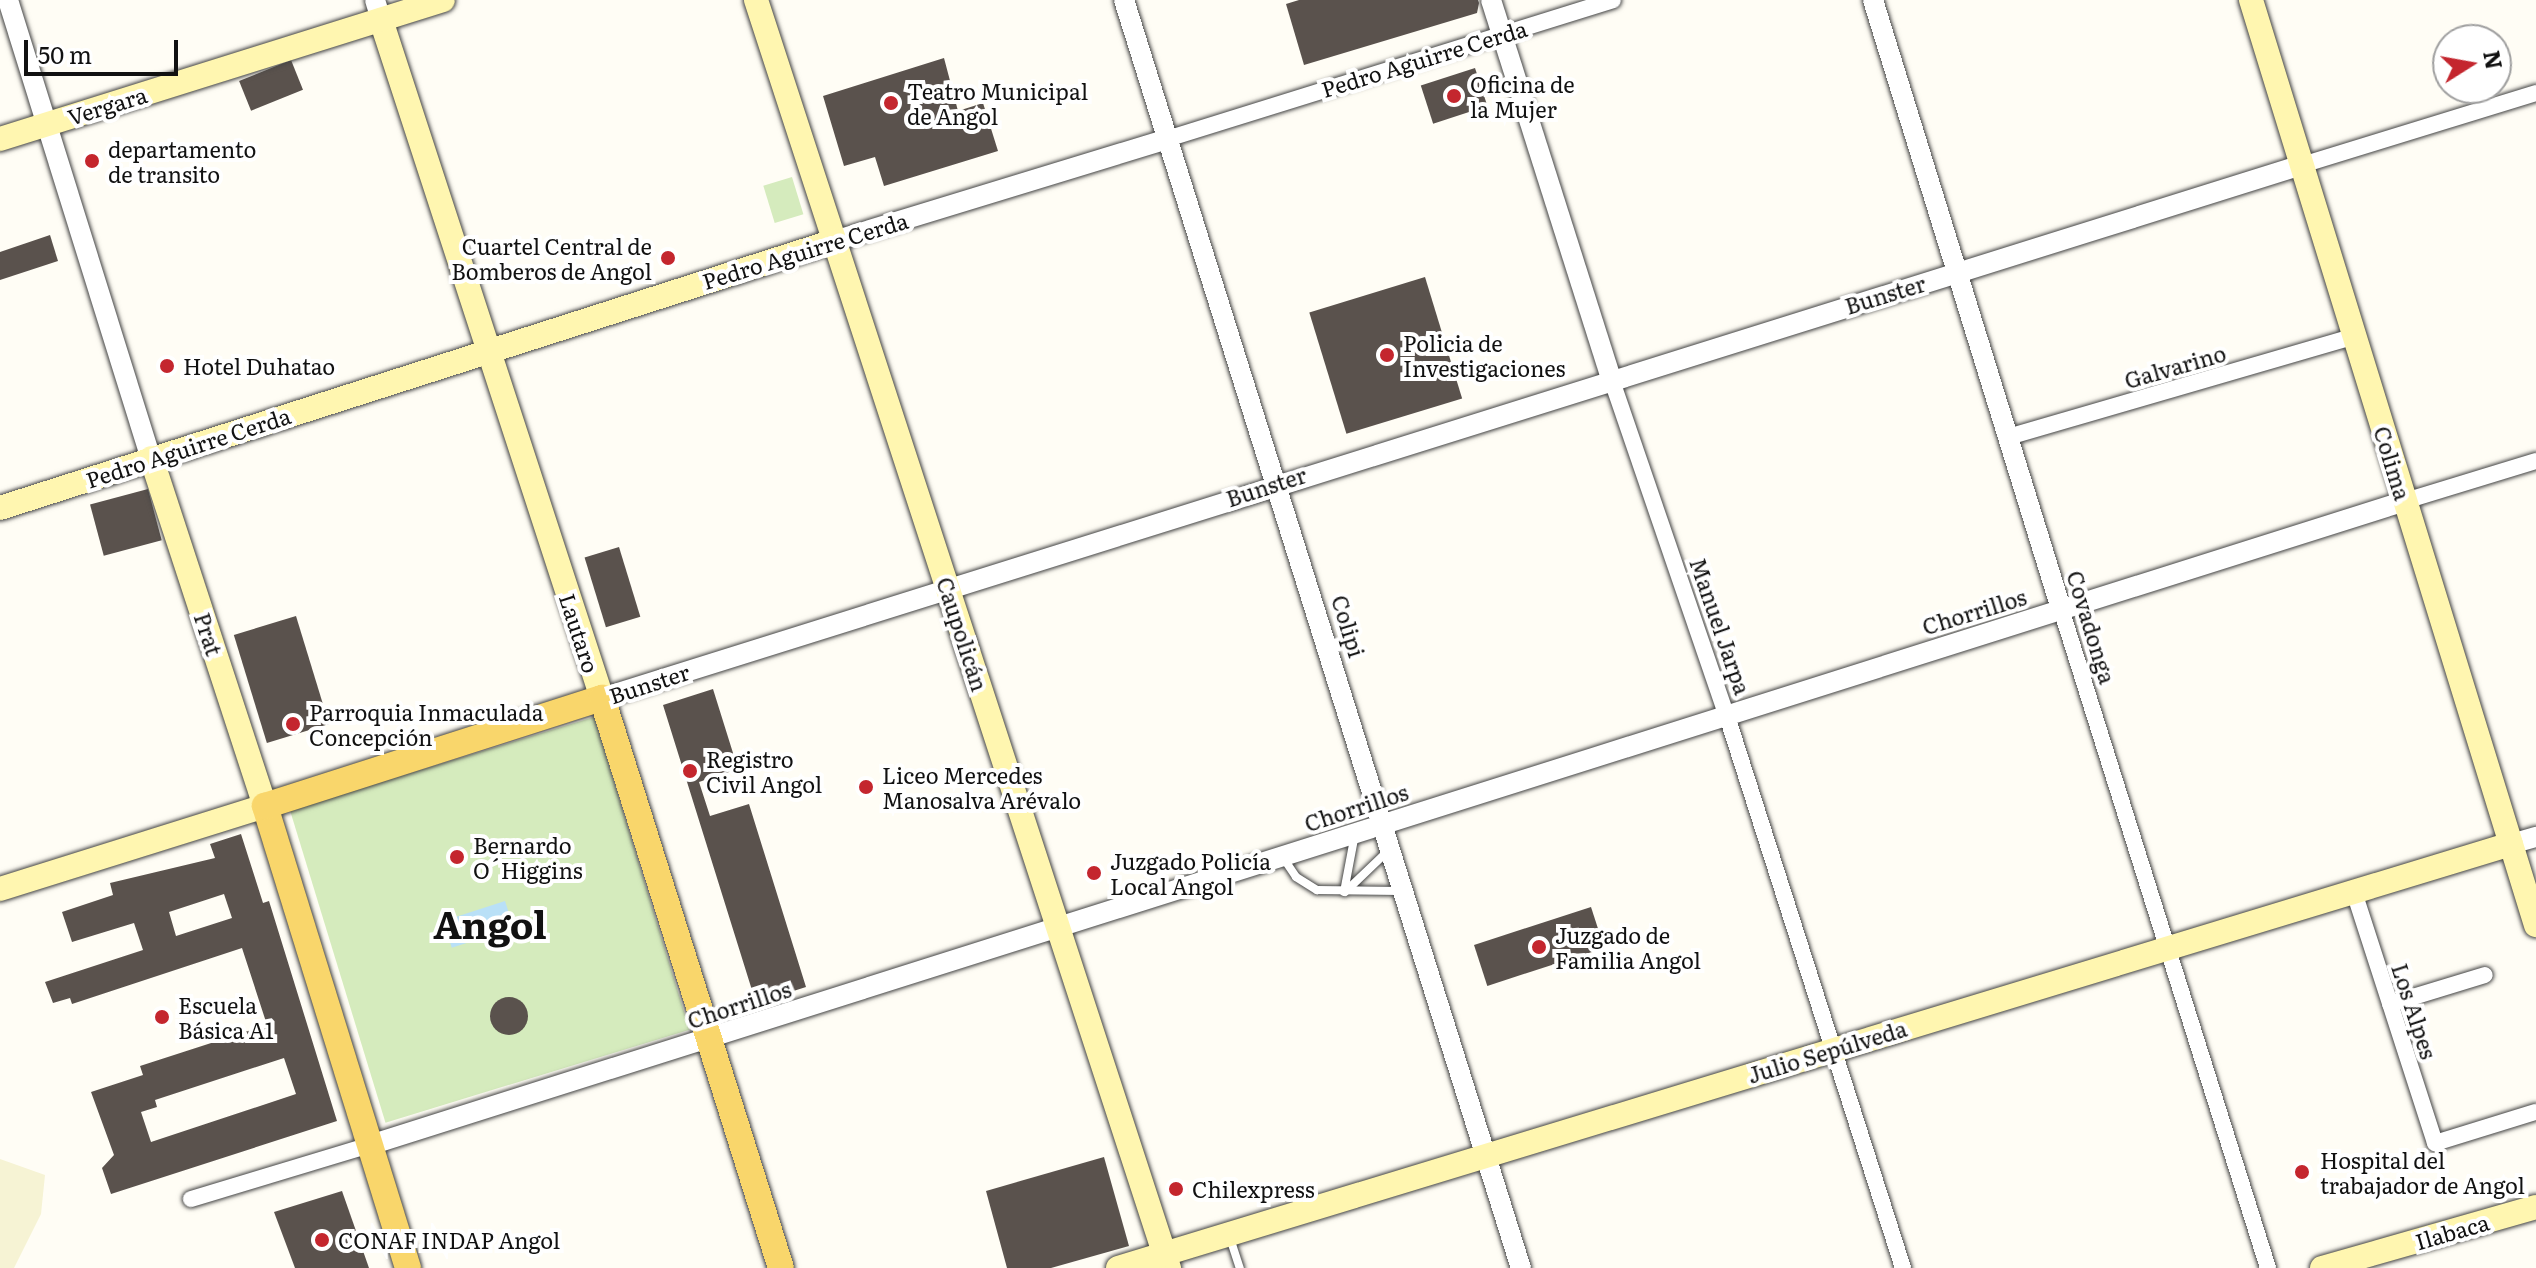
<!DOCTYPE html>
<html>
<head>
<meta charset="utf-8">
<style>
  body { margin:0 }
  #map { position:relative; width:2536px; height:1268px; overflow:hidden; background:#fffdf5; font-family:Literata,serif }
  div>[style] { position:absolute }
  .farmland>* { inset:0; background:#f6f3d4 }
  .green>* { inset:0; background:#d5ebbd; transform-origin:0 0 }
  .water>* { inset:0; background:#b9e0f7; transform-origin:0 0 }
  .building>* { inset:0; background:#5a524d; transform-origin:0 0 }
  .round { border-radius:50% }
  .roads { filter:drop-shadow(0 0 2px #444) drop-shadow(0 0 2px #444) }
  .service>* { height:8px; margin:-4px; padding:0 4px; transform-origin:4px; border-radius:4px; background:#fff }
  .minor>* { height:16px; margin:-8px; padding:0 8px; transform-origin:8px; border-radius:8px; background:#fff }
  .tertiary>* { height:20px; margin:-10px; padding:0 10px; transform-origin:10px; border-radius:10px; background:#fff }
  .secondary>* { height:24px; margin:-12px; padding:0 12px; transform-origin:12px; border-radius:12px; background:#fff6b0 }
  .primary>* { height:26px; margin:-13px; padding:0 13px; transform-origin:13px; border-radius:13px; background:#f9d66b }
  .dots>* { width:22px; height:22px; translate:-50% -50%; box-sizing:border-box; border:4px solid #fff; border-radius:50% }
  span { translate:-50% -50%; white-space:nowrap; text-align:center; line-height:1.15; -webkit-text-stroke:8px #fff; paint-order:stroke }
  .street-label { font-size:22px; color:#111 }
  .poi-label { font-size:22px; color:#111 }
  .left { translate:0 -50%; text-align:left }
  .right { translate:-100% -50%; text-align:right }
  .town-label { font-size:38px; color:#111; font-weight:700 }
  .north { position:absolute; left:2432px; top:24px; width:80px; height:80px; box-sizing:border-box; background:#fff; border:2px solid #a0a0a0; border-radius:50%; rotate:79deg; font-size:22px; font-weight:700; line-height:32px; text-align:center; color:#111 }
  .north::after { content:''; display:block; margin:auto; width:28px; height:36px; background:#c4262e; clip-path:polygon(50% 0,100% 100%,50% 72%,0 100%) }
  .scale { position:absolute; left:24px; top:40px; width:154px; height:36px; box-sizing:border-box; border:4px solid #111; border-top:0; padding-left:10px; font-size:24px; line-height:28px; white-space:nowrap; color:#111; -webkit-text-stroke:6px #fff; paint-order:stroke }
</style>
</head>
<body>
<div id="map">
  <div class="farmland">
    <i style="clip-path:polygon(0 1159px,45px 1175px,41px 1214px,14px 1268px,0 1268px)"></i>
  </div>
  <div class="green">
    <i style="left:792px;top:177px;width:39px;height:30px;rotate:73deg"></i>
    <i style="left:594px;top:717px;width:327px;height:318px;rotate:73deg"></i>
  </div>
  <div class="water">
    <i style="left:505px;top:901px;width:28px;height:65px;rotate:72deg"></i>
  </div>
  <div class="building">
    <i style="clip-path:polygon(1299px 0,1478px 0,1479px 3px,1477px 13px,1304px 65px,1286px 4px)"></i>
    <i style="clip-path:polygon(944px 58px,958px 111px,983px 103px,998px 151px,884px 186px,875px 157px,844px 166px,823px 96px)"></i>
    <i style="left:291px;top:60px;width:32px;height:56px;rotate:68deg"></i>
    <i style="left:1475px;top:68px;width:40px;height:57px;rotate:72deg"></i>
    <i style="clip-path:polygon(50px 235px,58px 261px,0 280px,0 252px)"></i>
    <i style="left:1425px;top:277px;width:127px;height:121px;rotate:73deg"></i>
    <i style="left:148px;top:489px;width:53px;height:60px;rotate:75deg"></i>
    <i style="left:619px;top:547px;width:73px;height:36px;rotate:73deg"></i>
    <i style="left:296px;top:616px;width:113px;height:65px;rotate:73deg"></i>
    <i style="clip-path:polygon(713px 689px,738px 769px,699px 782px,710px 816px,749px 804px,806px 987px,756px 1003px,663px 705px)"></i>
    <i style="clip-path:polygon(evenodd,241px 834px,263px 903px,269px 901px,337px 1121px,111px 1194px,102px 1168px,114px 1155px,91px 1092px,143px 1075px,140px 1066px,267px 1025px,242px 948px,72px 1004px,70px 998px,53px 1003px,45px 982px,143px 950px,134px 923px,72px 942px,62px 912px,113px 895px,110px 883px,215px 858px,210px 844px,241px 834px,224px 894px,232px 918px,176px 936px,169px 912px,224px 894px,241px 834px,284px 1058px,296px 1094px,151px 1142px,141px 1112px,157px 1107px,155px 1100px,284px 1058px)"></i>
    <i style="left:1591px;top:907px;width:43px;height:123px;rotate:72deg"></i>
    <i class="round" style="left:490px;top:997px;width:38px;height:38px"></i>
    <i style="clip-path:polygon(1104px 1157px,1129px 1246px,1051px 1268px,1007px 1268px,986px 1191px)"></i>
    <i style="clip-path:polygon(342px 1191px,369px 1268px,295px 1268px,274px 1212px)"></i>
  </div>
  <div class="roads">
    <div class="service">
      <i style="left:1282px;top:856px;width:25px;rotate:56deg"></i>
      <i style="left:1296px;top:877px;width:25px;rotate:32deg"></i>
      <i style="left:1317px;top:890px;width:83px;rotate:0.7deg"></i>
      <i style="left:1344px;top:892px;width:59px;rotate:-79.3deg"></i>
      <i style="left:1345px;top:892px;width:62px;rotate:-43.7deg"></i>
      <i style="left:1230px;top:1238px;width:32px;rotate:72deg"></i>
    </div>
    <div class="minor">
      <i style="left:1167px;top:139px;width:467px;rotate:-17.3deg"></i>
      <i style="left:2302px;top:165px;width:245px;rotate:-17.1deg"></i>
      <i style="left:1611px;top:378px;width:354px;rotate:71.1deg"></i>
      <i style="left:1726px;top:713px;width:583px;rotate:72.31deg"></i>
      <i style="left:2008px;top:437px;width:361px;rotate:-16.2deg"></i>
      <i style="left:2405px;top:501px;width:137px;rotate:-17deg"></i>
      <i style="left:2061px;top:609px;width:691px;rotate:72.56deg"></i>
      <i style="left:2354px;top:892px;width:264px;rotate:72.1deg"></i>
      <i style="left:2435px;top:1143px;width:105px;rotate:-17.2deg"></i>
      <i style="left:2390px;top:1004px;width:99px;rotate:-17deg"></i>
      <i style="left:191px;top:1199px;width:187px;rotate:-16.8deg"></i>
    </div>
    <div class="tertiary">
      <i style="left:8px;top:0;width:480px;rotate:72.7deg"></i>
      <i style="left:375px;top:0;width:21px;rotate:73deg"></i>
      <i style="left:1124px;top:0;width:1329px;rotate:72.62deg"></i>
      <i style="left:1491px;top:0;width:397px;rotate:72.4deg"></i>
      <i style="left:1873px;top:0;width:637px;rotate:72.84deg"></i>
      <i style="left:834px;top:241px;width:348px;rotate:-17deg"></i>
      <i style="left:602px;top:698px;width:1782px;rotate:-17.41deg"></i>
      <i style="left:2511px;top:844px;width:26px;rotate:-16deg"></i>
      <i style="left:370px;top:1145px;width:2134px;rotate:-17.56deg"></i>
    </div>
    <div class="secondary">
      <i style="left:756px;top:0;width:1334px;rotate:71.96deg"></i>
      <i style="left:2251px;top:0;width:968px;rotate:72.88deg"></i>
      <i style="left:381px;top:20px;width:713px;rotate:71.95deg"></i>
      <i style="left:0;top:139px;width:464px;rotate:-17.4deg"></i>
      <i style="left:0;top:508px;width:876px;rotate:-17.75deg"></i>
      <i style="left:0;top:889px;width:278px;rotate:-17.4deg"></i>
      <i style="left:265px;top:806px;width:366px;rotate:-108.1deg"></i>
      <i style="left:1118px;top:1268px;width:1456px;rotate:-16.93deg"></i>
      <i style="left:2322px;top:1268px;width:223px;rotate:-15.9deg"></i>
    </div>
    <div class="primary">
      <i style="left:408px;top:1268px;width:484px;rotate:-107.2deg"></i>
      <i style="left:265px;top:806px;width:354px;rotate:-17.8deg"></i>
      <i style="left:602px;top:698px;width:597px;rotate:72.57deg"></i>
    </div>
  </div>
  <div class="dots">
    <i style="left:1454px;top:96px;background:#c4262e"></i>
    <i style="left:891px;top:103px;background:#c4262e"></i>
    <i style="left:92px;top:161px;background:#c4262e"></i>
    <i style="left:668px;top:258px;background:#c4262e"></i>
    <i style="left:1387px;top:355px;background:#c4262e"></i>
    <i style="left:167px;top:366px;background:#c4262e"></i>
    <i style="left:293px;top:724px;background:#c4262e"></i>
    <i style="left:690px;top:771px;background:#c4262e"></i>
    <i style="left:866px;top:787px;background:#c4262e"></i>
    <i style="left:457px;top:857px;background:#c4262e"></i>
    <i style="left:1094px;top:873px;background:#c4262e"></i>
    <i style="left:1539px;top:947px;background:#c4262e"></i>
    <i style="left:162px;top:1017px;background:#c4262e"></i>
    <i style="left:2302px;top:1172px;background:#c4262e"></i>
    <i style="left:1176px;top:1189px;background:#c4262e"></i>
    <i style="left:322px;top:1240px;background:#c4262e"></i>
  </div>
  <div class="street-label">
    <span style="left:1424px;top:58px;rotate:-17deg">Pedro Aguirre Cerda</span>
    <span style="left:107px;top:105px;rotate:-17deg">Vergara</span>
    <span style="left:805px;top:250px;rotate:-17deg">Pedro Aguirre Cerda</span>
    <span style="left:1885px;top:294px;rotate:-17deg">Bunster</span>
    <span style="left:2175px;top:366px;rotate:-16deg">Galvarino</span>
    <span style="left:188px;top:447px;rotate:-18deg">Pedro Aguirre Cerda</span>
    <span style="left:2393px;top:463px;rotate:73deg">Colima</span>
    <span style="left:1266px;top:486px;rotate:-18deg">Bunster</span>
    <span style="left:1974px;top:611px;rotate:-17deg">Chorrillos</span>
    <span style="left:1349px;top:626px;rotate:73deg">Colipi</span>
    <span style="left:1721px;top:626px;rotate:71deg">Manuel Jarpa</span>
    <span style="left:2092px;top:627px;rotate:73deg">Covadonga</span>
    <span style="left:580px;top:633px;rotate:72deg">Lautaro</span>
    <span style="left:209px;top:634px;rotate:72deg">Prat</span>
    <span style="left:963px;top:634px;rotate:72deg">Caupolicán</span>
    <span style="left:649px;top:683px;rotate:-18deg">Bunster</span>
    <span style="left:1356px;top:807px;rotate:-18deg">Chorrillos</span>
    <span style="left:739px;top:1004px;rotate:-18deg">Chorrillos</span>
    <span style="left:2415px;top:1011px;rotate:72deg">Los Alpes</span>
    <span style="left:1827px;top:1051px;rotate:-17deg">Julio Sepúlveda</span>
    <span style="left:2452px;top:1231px;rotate:-16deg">Ilabaca</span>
  </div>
  <div class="poi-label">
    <span class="left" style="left:1470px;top:96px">Oficina de<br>la Mujer</span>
    <span class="left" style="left:907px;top:103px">Teatro Municipal<br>de Angol</span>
    <span class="left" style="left:108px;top:161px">departamento<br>de transito</span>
    <span class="right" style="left:652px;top:258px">Cuartel Central de<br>Bomberos de Angol</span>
    <span class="left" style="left:1403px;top:355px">Policia de<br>Investigaciones</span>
    <span class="left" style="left:183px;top:366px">Hotel Duhatao</span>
    <span class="left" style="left:309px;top:724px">Parroquia Inmaculada<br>Concepción</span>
    <span class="left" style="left:706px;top:771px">Registro<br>Civil Angol</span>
    <span class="left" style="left:882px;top:787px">Liceo Mercedes<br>Manosalva Arévalo</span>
    <span class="left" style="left:473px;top:857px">Bernardo<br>O´Higgins</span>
    <span class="left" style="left:1110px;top:873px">Juzgado Policía<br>Local Angol</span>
    <span class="left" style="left:1555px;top:947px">Juzgado de<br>Familia Angol</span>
    <span class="left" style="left:178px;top:1017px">Escuela<br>Básica A1</span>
    <span class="left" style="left:2320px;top:1172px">Hospital del<br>trabajador de Angol</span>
    <span class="left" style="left:1192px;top:1189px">Chilexpress</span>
    <span class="left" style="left:338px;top:1240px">CONAF INDAP Angol</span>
  </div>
  <div class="town-label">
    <span style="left:490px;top:923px">Angol</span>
  </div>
  <div class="north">N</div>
  <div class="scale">50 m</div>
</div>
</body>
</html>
